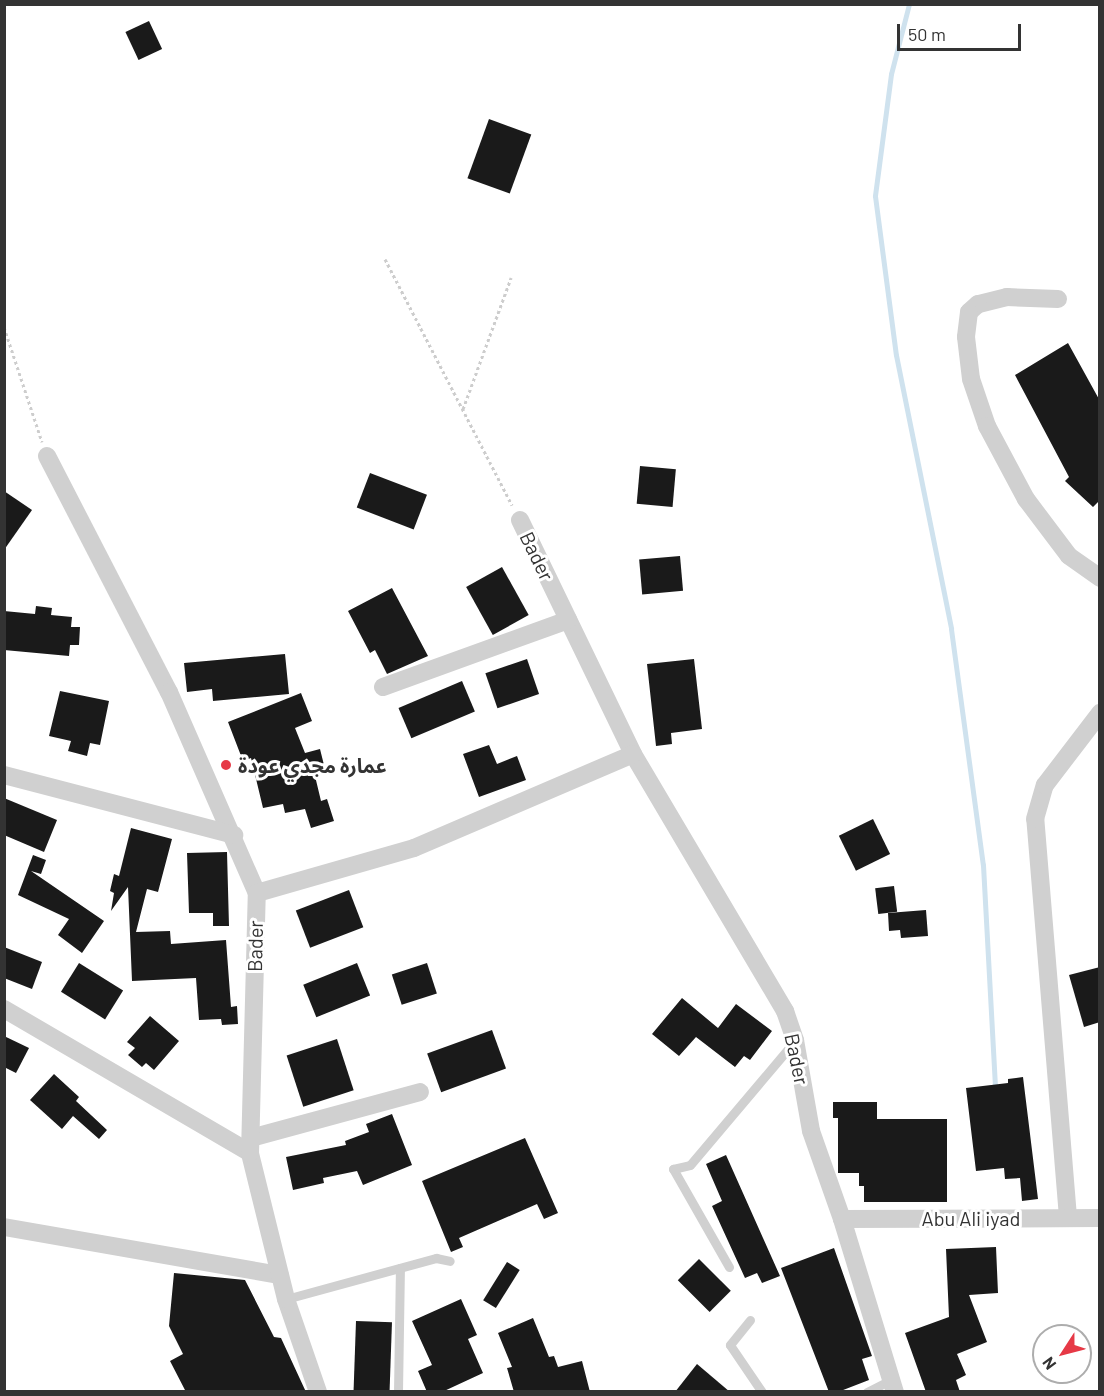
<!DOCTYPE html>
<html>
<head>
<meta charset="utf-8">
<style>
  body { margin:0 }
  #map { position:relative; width:1104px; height:1396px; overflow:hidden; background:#fff; font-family:Barlow,"Noto Sans Arabic",sans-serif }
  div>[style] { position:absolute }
  .stream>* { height:5px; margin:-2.5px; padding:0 2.5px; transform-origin:2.5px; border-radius:2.5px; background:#cfe2ee }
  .building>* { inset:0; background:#1a1a1a; transform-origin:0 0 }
  .path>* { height:3px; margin-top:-1.5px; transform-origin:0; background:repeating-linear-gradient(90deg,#cdcdcd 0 3px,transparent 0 6px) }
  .service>* { height:9px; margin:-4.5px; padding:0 4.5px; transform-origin:4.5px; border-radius:4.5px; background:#d0d0d0 }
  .minor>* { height:18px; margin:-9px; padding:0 9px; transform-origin:9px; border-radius:9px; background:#d0d0d0 }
  .dots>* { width:16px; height:16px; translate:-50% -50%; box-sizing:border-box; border:3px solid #fff; border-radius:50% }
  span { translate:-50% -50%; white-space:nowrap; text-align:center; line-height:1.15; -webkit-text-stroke:6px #fff; paint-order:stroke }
  .street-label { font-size:20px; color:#333 }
  .poi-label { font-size:20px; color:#333; font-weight:700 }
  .left { translate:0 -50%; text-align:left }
  .frame { position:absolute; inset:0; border:6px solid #333; pointer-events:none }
  .north { position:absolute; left:1032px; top:1324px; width:60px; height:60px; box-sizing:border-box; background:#fff; border:2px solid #adadad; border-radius:50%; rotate:234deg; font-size:16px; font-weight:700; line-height:24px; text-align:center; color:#333 }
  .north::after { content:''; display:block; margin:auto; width:21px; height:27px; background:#e63946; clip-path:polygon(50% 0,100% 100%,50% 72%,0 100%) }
  .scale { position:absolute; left:897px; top:24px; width:124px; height:27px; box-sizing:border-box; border:3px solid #333; border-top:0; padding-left:8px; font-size:18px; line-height:21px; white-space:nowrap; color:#333; -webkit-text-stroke:4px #fff; paint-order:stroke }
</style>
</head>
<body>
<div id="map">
  <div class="stream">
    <i style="left:909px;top:4px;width:72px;rotate:104.4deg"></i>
    <i style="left:891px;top:74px;width:123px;rotate:97.5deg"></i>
    <i style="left:875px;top:196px;width:160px;rotate:82.5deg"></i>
    <i style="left:896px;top:355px;width:279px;rotate:78.6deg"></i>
    <i style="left:951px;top:629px;width:238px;rotate:82.3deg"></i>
    <i style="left:983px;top:865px;width:224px;rotate:86.9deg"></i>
  </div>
  <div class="building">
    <i style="left:149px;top:21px;width:31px;height:26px;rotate:65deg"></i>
    <i style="left:489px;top:119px;width:45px;height:63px;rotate:20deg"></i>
    <i style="clip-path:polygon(1068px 343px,1100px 401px,1100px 500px,1093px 507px,1065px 481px,1069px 477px,1015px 375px)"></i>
    <i style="left:640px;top:466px;width:36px;height:38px;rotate:5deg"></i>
    <i style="left:370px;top:473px;width:61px;height:37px;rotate:21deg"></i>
    <i style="clip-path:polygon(4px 491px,32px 510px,4px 550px)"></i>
    <i style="left:680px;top:556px;width:35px;height:41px;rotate:85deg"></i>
    <i style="left:502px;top:567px;width:55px;height:41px;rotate:61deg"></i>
    <i style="clip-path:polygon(392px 588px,428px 656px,387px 674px,375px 650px,370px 653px,348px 611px)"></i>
    <i style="clip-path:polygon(36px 606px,52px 608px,51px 615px,72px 617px,71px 627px,80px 627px,79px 645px,70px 645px,69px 656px,4px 650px,4px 611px,35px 614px)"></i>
    <i style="clip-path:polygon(285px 654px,289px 694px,213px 701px,212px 689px,187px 692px,184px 663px)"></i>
    <i style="left:527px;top:659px;width:37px;height:44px;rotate:71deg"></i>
    <i style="clip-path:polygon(694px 659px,702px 729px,671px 733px,672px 744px,656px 746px,647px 664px)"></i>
    <i style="left:462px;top:681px;width:33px;height:69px;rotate:67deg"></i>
    <i style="clip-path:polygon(60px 691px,109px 701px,100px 745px,90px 743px,87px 756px,68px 751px,71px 741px,49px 736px)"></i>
    <i style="clip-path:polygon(301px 693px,312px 721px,295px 728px,305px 753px,320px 749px,326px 773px,315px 776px,321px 801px,327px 799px,334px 821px,311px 828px,305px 809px,285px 813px,283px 804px,263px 808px,251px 758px,243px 761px,228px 722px)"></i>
    <i style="clip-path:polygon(489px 745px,497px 764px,517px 756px,526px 780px,479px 797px,463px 754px)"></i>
    <i style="clip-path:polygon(4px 798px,57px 820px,44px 852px,4px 835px)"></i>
    <i style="left:873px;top:819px;width:39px;height:38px;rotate:64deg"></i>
    <i style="clip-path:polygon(131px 828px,172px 839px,158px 892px,147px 889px,136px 932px,170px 931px,171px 944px,226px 940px,231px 1007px,237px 1006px,238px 1024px,222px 1025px,221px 1019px,199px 1020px,196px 978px,132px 981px,128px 887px,111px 911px,114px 893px,110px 891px,114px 874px,119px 876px)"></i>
    <i style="clip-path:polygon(227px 852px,229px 926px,213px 926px,213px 913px,189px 913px,187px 853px)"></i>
    <i style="clip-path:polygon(33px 855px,46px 860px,41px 874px,31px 871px,104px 921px,82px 953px,58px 935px,69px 919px,18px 895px)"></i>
    <i style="left:894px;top:886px;width:26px;height:19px;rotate:83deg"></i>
    <i style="left:349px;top:890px;width:40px;height:57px;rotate:69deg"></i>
    <i style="clip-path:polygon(926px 910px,928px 936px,901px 938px,900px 930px,889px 931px,888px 913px)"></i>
    <i style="clip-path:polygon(4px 947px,42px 962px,32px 989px,4px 978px)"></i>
    <i style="left:79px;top:963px;width:52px;height:34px;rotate:32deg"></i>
    <i style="left:357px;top:963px;width:35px;height:58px;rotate:68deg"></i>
    <i style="left:427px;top:963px;width:32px;height:37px;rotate:72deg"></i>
    <i style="clip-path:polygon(1100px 967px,1100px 1022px,1084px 1027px,1069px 975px)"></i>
    <i style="clip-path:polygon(682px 998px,718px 1028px,736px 1004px,772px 1031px,750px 1060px,744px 1056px,735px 1067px,696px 1037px,679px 1056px,652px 1034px)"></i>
    <i style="clip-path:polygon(150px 1016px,179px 1041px,154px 1070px,146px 1063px,142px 1067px,128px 1055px,135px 1048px,127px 1042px)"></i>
    <i style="left:492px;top:1030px;width:41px;height:69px;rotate:70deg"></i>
    <i style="clip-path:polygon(4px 1036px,29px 1048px,16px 1073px,4px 1067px)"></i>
    <i style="left:337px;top:1039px;width:54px;height:53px;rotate:72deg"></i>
    <i style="clip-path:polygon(54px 1074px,79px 1097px,76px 1101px,107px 1130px,99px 1139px,73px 1116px,62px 1129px,30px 1100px)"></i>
    <i style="clip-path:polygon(1023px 1077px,1038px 1199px,1022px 1201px,1020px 1178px,1005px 1179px,1004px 1168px,976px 1171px,966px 1088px,1008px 1083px,1008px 1079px)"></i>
    <i style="clip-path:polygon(833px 1102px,877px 1102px,877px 1119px,947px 1119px,947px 1202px,864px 1202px,864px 1186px,859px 1186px,859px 1173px,838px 1173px,838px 1118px,833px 1118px)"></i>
    <i style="clip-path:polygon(392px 1114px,412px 1165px,363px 1185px,357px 1171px,323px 1178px,324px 1183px,293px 1190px,286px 1157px,346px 1145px,345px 1141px,369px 1132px,366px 1124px)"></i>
    <i style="clip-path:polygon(525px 1138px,558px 1213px,544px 1219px,537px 1204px,459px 1238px,463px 1247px,451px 1252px,422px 1181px)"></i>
    <i style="clip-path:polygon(726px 1155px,780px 1276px,762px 1283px,757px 1273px,745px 1278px,712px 1206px,722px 1201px,706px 1164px)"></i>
    <i style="clip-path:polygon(996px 1247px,998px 1293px,969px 1295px,987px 1342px,957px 1354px,966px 1375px,956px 1380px,960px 1392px,926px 1392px,905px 1333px,949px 1317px,946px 1249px)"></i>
    <i style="clip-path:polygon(834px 1248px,872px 1356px,862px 1359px,869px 1380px,838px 1392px,829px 1392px,781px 1268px)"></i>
    <i style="left:699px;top:1259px;width:45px;height:30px;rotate:45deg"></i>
    <i style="left:507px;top:1262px;width:15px;height:45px;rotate:32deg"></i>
    <i style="clip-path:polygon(174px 1273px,245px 1280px,274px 1337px,281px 1338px,306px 1392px,186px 1392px,170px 1361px,183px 1354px,169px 1326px)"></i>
    <i style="clip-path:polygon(461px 1299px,477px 1335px,468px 1339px,483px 1373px,442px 1392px,427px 1392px,418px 1371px,432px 1365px,412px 1321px)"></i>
    <i style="clip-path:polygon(533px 1318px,549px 1357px,554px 1356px,558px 1367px,582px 1361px,590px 1392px,514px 1392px,507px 1368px,512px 1367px,498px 1333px)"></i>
    <i style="left:356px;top:1321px;width:36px;height:71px;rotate:2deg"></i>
    <i style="clip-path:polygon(697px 1364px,730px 1392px,675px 1392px)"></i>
  </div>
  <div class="path">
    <i style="left:385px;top:259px;width:277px;rotate:62.7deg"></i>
    <i style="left:4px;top:327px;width:121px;rotate:71.7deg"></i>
    <i style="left:463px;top:409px;width:140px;rotate:-69.9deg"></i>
  </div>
  <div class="service">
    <i style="left:729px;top:1267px;width:113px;rotate:-119.7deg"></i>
    <i style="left:673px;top:1169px;width:17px;rotate:-13deg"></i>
    <i style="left:690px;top:1165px;width:161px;rotate:-49.8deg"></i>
    <i style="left:286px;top:1299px;width:156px;rotate:-15.3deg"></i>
    <i style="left:436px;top:1258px;width:14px;rotate:12deg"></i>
    <i style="left:750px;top:1320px;width:32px;rotate:129deg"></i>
    <i style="left:730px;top:1345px;width:57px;rotate:55.8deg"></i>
    <i style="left:398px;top:1392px;width:124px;rotate:-89.1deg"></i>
    <i style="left:867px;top:1392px;width:27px;rotate:-27deg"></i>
  </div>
  <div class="minor">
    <i style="left:1058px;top:299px;width:51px;rotate:-177.8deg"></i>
    <i style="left:1007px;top:297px;width:30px;rotate:166deg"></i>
    <i style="left:978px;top:304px;width:12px;rotate:138deg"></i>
    <i style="left:969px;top:312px;width:25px;rotate:97deg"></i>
    <i style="left:966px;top:337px;width:42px;rotate:83.2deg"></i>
    <i style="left:971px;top:379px;width:50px;rotate:71.2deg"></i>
    <i style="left:987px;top:426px;width:83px;rotate:61.9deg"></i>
    <i style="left:1026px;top:499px;width:71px;rotate:53deg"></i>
    <i style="left:1069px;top:556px;width:38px;rotate:35deg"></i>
    <i style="left:47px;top:456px;width:266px;rotate:62.7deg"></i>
    <i style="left:169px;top:692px;width:219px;rotate:66.4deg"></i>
    <i style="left:520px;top:520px;width:260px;rotate:64.2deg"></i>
    <i style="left:633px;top:754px;width:299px;rotate:59.4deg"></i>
    <i style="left:785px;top:1011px;width:31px;rotate:71deg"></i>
    <i style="left:795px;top:1040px;width:92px;rotate:80deg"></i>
    <i style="left:811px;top:1131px;width:93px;rotate:70.6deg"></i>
    <i style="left:842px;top:1219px;width:181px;rotate:73deg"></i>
    <i style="left:383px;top:687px;width:197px;rotate:-19.9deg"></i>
    <i style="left:4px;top:775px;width:238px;rotate:14.6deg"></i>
    <i style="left:4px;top:1009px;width:285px;rotate:30.3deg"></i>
    <i style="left:251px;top:1138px;width:175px;rotate:-15.2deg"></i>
    <i style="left:1068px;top:1217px;width:399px;rotate:-94.7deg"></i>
    <i style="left:1035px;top:819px;width:35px;rotate:-74deg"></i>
    <i style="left:1045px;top:785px;width:91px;rotate:-52.6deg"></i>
    <i style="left:842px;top:1219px;width:258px;rotate:-0.2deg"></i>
    <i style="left:4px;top:1227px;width:280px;rotate:9.9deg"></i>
    <i style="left:318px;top:1392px;width:98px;rotate:-109deg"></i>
    <i style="left:286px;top:1299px;width:150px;rotate:-103.9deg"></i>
    <i style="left:250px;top:1153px;width:260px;rotate:-88.5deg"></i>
    <i style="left:257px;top:893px;width:163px;rotate:-16deg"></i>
    <i style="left:414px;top:848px;width:238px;rotate:-23.2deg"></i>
  </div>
  <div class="dots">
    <i style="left:226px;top:765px;background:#e63946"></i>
  </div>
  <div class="street-label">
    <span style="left:537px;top:556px;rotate:64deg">Bader</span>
    <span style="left:255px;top:946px;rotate:-89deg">Bader</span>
    <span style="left:797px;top:1059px;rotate:78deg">Bader</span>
    <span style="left:971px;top:1218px">Abu Ali iyad</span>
  </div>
  <div class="poi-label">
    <span class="left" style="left:238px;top:765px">عمارة مجدي عودة</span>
  </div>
  <div class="frame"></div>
  <div class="north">N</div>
  <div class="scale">50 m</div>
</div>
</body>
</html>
